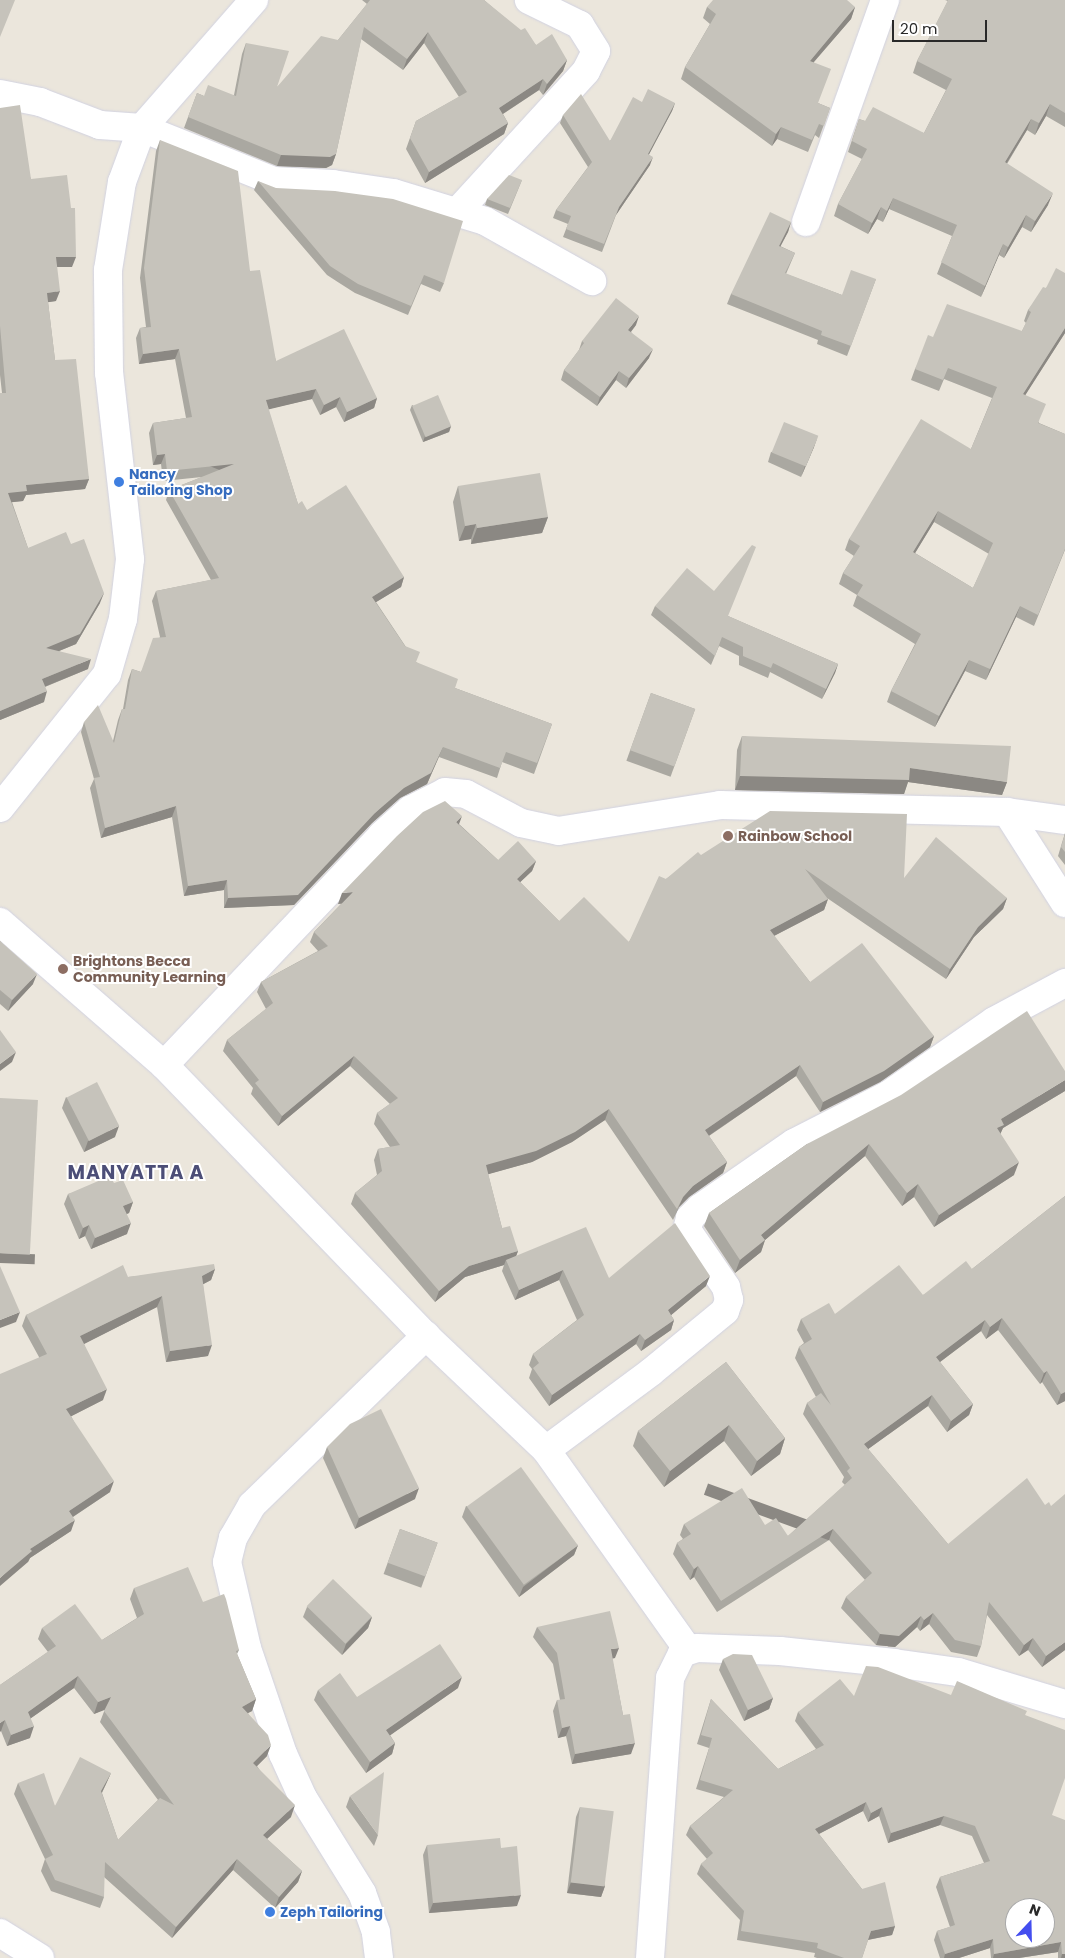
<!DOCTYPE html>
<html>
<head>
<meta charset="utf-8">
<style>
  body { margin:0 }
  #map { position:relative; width:1065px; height:1958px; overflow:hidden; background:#ebe6dc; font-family:Poppins,sans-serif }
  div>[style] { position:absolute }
  .roads { filter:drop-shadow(0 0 1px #d1d2e1) drop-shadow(0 0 1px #d1d2e1) }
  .minor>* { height:28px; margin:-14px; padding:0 14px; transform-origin:14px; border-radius:14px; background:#fff }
  .wall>* { inset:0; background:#aaa8a1; transform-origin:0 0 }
  .shaded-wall>* { inset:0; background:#8b8883; transform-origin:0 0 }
  .building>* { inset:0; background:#c6c3bb; transform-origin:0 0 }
  .dots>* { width:14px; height:14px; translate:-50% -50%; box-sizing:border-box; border:2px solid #fff; border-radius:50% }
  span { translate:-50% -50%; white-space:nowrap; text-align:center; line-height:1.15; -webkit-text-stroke:4px #fff; paint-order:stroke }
  .shop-label { font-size:14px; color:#366cbe; font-weight:700 }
  .left { translate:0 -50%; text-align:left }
  .education-label { font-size:14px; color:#785e54; font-weight:700 }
  .district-label { font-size:19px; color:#4c4e77; font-weight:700; letter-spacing:1px }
  .north { position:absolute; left:1005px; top:1898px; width:50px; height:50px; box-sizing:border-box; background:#fff; border:1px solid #a9a9a9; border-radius:50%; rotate:21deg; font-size:14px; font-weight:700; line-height:20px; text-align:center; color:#292929 }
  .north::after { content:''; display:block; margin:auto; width:18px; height:22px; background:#444eef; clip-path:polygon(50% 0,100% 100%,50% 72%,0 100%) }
  .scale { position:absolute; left:892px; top:20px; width:95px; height:22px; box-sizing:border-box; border:2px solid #292929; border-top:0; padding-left:6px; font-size:15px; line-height:18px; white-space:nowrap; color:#292929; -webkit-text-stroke:4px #fff; paint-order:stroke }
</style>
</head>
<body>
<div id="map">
  <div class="roads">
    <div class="minor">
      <i style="left:0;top:94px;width:41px;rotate:11.3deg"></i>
      <i style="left:40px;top:102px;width:64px;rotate:21deg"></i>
      <i style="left:100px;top:125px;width:42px;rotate:4.1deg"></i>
      <i style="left:142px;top:128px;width:142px;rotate:21.9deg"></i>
      <i style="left:274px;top:181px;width:59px;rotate:2.9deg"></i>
      <i style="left:333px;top:184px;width:61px;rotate:8.5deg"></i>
      <i style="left:393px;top:193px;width:96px;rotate:16.9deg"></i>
      <i style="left:485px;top:221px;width:123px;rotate:29.3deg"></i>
      <i style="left:457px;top:212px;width:191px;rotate:-47.5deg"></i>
      <i style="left:586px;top:71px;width:22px;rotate:-63deg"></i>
      <i style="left:596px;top:51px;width:31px;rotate:-122deg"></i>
      <i style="left:580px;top:25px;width:57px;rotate:-153.9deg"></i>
      <i style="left:806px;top:222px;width:236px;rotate:-70.4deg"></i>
      <i style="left:0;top:808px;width:171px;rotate:-51.4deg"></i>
      <i style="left:107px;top:674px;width:57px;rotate:-73.8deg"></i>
      <i style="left:123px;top:619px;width:60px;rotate:-83.3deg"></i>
      <i style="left:130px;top:559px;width:187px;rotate:-96.4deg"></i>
      <i style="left:109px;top:373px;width:103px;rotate:-90.6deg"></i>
      <i style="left:108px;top:270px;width:89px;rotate:-81deg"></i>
      <i style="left:122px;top:182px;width:58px;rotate:-69.7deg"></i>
      <i style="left:142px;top:128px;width:170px;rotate:-48.8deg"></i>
      <i style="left:1007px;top:812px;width:108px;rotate:57.5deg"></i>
      <i style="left:0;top:922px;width:218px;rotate:41.1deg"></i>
      <i style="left:164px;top:1065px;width:377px;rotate:46deg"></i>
      <i style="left:426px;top:1336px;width:166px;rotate:43.5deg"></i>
      <i style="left:546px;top:1450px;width:245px;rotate:54.6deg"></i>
      <i style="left:164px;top:1065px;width:317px;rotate:-46.5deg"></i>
      <i style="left:382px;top:835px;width:38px;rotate:-42deg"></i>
      <i style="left:410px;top:810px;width:39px;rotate:-27deg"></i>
      <i style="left:445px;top:792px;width:21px;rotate:5deg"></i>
      <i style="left:466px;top:794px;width:62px;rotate:27.8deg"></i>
      <i style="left:521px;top:823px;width:38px;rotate:12deg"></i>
      <i style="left:558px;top:831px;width:164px;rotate:-9.1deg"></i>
      <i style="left:720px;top:805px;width:287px;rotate:1.4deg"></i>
      <i style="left:1007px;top:812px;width:59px;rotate:7.9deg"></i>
      <i style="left:546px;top:1450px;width:131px;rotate:-36.6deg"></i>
      <i style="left:651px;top:1372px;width:96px;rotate:-39.5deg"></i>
      <i style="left:725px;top:1311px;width:12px;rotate:-70deg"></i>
      <i style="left:729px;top:1300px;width:13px;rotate:-103deg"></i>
      <i style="left:726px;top:1287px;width:69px;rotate:-124.4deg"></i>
      <i style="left:687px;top:1230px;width:12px;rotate:-76deg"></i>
      <i style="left:690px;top:1218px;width:14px;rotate:-45deg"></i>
      <i style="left:700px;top:1208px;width:114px;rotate:-34.7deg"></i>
      <i style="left:794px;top:1143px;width:106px;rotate:-27.1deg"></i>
      <i style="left:888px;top:1095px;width:129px;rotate:-34.9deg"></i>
      <i style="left:994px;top:1021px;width:81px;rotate:-28.2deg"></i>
      <i style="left:0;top:1933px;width:47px;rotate:32deg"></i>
      <i style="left:379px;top:1958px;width:26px;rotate:-97deg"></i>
      <i style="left:376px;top:1932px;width:41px;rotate:-109.7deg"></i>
      <i style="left:362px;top:1893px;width:112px;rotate:-121.8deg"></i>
      <i style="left:303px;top:1798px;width:48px;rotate:-114.4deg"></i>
      <i style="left:283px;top:1754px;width:112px;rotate:-108.8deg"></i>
      <i style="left:247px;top:1648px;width:88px;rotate:-103.1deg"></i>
      <i style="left:227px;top:1562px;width:25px;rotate:-76deg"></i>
      <i style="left:233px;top:1538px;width:38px;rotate:-60deg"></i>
      <i style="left:252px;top:1505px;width:243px;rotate:-44.2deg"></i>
      <i style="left:650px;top:1958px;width:281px;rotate:-85.9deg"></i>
      <i style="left:670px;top:1678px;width:28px;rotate:-64deg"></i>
      <i style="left:682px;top:1653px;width:16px;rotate:-18deg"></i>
      <i style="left:697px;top:1648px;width:83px;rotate:2.1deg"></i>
      <i style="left:780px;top:1651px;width:115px;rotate:6deg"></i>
      <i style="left:894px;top:1663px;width:65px;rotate:8deg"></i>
      <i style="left:958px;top:1672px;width:112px;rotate:16.7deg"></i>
    </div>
  </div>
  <div class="wall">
    <i style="clip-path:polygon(362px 0,484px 0,536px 45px,567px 60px,563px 71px,543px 95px,539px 90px,503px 114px,508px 123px,504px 134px,425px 183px,406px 149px,416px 121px,459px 97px,424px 43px,403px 70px,361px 39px,336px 154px,332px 165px,326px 168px,277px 166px,184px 128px,197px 93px,204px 96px,234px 95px,242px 54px,246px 43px,277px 87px,338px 40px,367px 4px)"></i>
    <i style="clip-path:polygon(945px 0,1065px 0,1065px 127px,1046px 116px,1035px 135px,1027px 130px,1007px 164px,1048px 205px,1031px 232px,1022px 227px,1004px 258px,999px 255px,981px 297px,937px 274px,952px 236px,889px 209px,883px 222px,877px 219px,868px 234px,834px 216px,838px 204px,862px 159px,848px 152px,859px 119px,865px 121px,924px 133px,946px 90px,913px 73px,917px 61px,948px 1px)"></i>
    <i style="clip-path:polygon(707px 7px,855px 7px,851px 19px,814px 62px,818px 103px,830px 108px,819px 138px,815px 135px,808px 152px,777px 139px,772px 146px,681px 79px,685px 67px,710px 24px,703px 18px)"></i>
    <i style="clip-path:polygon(642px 102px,675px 103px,672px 111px,649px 154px,650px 165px,616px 215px,602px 252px,563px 237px,568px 224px,553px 218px,556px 210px,588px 167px,560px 123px,563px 115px,610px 141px)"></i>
    <i style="clip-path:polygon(0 108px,31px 179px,72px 267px,57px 267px,56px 301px,48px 302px,55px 360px,89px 479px,85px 489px,26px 495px,23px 501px,12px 502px,28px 548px,71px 544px,100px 603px,76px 644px,59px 651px,88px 669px,45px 687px,44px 702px,0 720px,2px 393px,0 375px)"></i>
    <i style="clip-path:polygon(160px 140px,250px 271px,276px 361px,377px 398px,374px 408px,344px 422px,336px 407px,320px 415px,312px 399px,268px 409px,298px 504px,404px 577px,401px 587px,376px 602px,416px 662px,455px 688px,552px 724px,534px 774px,502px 762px,497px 778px,439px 757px,427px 784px,400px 798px,372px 823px,294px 905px,224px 908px,224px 890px,184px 896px,172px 817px,101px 838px,90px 788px,94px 779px,81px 732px,84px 722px,113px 741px,118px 720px,122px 709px,123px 709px,128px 680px,132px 669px,141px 672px,160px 637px,152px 601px,156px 591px,211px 580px,166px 500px,169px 490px,202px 477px,163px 481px,161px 464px,153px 465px,149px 433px,153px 423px,186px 418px,175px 359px,139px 364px,136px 338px,140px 328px,146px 327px,140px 278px,156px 151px)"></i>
    <i style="clip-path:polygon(522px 180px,508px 214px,485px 205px,487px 199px)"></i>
    <i style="clip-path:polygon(258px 181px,444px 283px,440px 292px,421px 284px,408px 315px,355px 293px,327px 275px,254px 190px)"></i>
    <i style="clip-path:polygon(791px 222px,788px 232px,780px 246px,795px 253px,786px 274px,842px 295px,876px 279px,847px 356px,817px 344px,818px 340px,727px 304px,731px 294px)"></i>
    <i style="clip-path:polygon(evenodd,1065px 273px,1065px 333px,1025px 395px,1039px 423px,1065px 434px,1065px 550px,1034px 626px,1016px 617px,986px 680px,965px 671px,935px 727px,887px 702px,891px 691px,915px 644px,853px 606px,857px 595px,839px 584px,843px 573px,854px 556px,845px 550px,849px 539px,971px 449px,992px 398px,944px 379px,939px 391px,911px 380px,915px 369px,933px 337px,1022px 331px,1026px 323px,1024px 321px,1028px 310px,1046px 288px,1065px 273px,934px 522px,989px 554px,973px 588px,915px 553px,934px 522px)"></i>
    <i style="clip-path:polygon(636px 325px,631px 332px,649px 358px,626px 388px,616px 380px,597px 406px,561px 380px,564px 370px,579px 350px,582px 341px)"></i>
    <i style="clip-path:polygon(412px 405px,451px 426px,449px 432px,423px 442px,410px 410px)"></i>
    <i style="clip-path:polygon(814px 447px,801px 477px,768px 462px,771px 452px)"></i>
    <i style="clip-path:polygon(458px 486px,548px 517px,542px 533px,471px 544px,471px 539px,459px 541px,453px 502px)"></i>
    <i style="clip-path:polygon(655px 606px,728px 616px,838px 664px,835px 673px,822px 699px,770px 672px,768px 678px,739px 665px,739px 656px,719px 646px,711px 665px,651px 615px)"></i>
    <i style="left:651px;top:693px;width:47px;height:72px;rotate:20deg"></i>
    <i style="clip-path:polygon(742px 736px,1007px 782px,1002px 795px,908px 782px,904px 794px,735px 790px,737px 750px)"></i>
    <i style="clip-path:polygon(459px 824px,498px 860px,536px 861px,532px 871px,520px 882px,559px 921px,629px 942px,666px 879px,701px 855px,904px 878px,1007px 898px,1003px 909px,974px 937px,946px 979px,827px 898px,828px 899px,824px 910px,774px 936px,810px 982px,934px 1036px,930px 1047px,880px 1082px,820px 1112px,796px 1076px,709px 1136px,727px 1162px,723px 1173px,689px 1197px,679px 1207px,673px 1220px,605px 1120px,572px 1142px,532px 1162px,488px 1174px,502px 1228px,518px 1251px,516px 1256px,609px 1278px,706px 1286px,671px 1315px,674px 1320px,671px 1330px,641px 1351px,636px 1344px,549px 1406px,529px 1378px,532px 1369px,529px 1365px,533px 1354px,577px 1320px,559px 1280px,515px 1300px,502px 1271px,504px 1265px,465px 1277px,435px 1302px,351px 1204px,355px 1193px,377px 1175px,374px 1160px,378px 1149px,390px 1147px,374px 1124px,377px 1113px,390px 1104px,350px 1066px,278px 1126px,251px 1094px,253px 1088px,223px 1051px,227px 1040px,266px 1009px,257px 992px,261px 982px,318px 951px,310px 942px,314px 932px,342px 903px,338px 904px)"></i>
    <i style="clip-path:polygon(1065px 833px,1065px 865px,1058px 856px)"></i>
    <i style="clip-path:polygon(0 941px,33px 984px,8px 1011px,0 1004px)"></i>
    <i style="clip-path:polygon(1065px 1091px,1003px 1128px,1000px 1134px,1014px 1175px,934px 1227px,914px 1197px,902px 1206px,865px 1156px,765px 1240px,761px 1252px,735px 1273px,704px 1226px,709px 1213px,807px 1144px)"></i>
    <i style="clip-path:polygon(66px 1097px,115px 1137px,84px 1152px,62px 1108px)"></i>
    <i style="clip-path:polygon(114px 1183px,133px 1202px,129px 1213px,127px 1214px,127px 1234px,91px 1249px,85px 1236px,79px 1239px,64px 1204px,68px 1194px)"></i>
    <i style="clip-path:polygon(1065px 1196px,1065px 1401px,1057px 1405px,1042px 1382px,1040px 1384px,998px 1330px,986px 1339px,981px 1331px,940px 1362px,973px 1404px,969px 1415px,947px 1432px,928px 1406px,868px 1449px,948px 1544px,1065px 1650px,1042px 1667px,1028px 1650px,1019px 1656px,987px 1615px,981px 1646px,977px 1657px,951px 1652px,929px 1624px,920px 1631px,917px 1627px,895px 1647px,876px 1645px,841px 1608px,846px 1597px,865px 1580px,829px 1540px,717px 1612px,694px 1577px,690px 1580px,673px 1554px,677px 1543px,683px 1539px,680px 1535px,684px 1524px,765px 1525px,788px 1536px,845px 1485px,842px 1482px,844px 1477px,803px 1414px,807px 1403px,816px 1397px,795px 1358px,799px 1347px,804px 1343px,797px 1330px,801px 1319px,835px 1314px,923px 1295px,972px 1269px)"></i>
    <i style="clip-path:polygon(215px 1269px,211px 1280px,203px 1284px,208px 1356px,166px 1362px,157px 1307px,84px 1344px,103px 1400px,71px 1416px,110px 1492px,73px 1517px,71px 1531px,30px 1558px,28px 1562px,39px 1357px,22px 1326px,26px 1315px,128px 1277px)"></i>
    <i style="clip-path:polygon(726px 1362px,785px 1438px,780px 1454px,751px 1476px,724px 1441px,664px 1487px,633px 1446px,638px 1431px)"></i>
    <i style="clip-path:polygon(327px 1447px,415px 1499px,355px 1529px,323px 1458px)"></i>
    <i style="clip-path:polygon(466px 1506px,578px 1545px,574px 1555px,519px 1597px,462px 1517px)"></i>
    <i style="left:400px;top:1529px;width:40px;height:48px;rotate:20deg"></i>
    <i style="clip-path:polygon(134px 1588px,203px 1602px,239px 1650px,237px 1654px,256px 1699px,252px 1711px,248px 1713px,267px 1756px,257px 1766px,291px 1817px,267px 1839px,302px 1871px,298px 1882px,275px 1908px,233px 1870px,172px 1938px,104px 1877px,104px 1897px,100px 1908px,51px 1891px,41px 1871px,45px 1859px,14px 1794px,18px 1783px,55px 1806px,111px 1773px,106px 1784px,102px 1793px,118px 1840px,158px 1800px,100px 1722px,105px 1709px,94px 1714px,74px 1688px,31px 1718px,30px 1738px,7px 1746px,1px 1731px,0 1685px,48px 1652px,38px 1639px,42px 1628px,102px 1640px,137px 1618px,130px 1599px)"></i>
    <i style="clip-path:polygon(307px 1607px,372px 1617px,368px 1628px,342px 1655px,303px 1617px)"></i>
    <i style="clip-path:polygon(537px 1627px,615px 1658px,612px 1658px,623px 1715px,631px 1754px,572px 1764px,566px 1736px,558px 1738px,553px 1711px,557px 1700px,560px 1700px,553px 1664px,533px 1637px)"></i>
    <i style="clip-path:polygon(723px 1659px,773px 1698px,769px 1709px,744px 1721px,719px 1670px)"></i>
    <i style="clip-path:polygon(458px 1688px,390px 1735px,395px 1743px,392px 1754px,366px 1773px,314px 1700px,318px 1690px,357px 1697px)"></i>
    <i style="clip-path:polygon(951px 1695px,1025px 1715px,1052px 1815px,1065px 1958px,1058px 1958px,1058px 1952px,1019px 1958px,991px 1958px,990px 1948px,959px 1958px,940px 1958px,934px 1940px,937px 1931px,950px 1927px,936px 1887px,940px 1877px,984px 1863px,972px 1836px,940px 1825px,888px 1843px,879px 1816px,868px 1822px,863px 1811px,819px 1834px,862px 1889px,895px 1926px,892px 1935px,868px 1940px,862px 1958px,817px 1958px,814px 1957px,815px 1953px,737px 1940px,740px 1920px,697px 1874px,701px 1864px,707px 1859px,686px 1835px,690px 1826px,724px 1797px,696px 1789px,709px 1748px,697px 1744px,711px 1699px,778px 1769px,816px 1749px,795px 1721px,798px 1712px,854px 1696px)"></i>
    <i style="clip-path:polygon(350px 1796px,378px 1835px,374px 1846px,346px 1807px)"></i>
    <i style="clip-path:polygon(580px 1807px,605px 1886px,601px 1897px,567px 1893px,576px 1817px)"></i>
    <i style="clip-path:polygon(427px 1845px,501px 1848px,517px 1906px,429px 1913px,423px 1855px)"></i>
  </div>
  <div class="shaded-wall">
    <i style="clip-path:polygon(855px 7px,851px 19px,805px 72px,810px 61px)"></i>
    <i style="clip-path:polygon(428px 32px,424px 43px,403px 70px,407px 59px)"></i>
    <i style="clip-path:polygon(567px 60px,563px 71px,543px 95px,547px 84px)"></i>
    <i style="clip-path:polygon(543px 79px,539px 90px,495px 119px,499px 108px)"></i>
    <i style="clip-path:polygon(675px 103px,672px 111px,645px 162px,648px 154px)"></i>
    <i style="clip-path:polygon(1050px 104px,1046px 116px,1035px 135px,1039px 123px)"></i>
    <i style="clip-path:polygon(1031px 119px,1027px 130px,1000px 174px,1005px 162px)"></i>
    <i style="clip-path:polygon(508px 123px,504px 134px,425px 183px,429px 172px)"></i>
    <i style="clip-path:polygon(781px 127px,777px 139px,772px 146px,776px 134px)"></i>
    <i style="clip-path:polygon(336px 154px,332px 165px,326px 168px,277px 166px,281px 155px)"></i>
    <i style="clip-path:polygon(653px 157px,650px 165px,616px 215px,602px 252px,619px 207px)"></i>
    <i style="clip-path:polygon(1053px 193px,1048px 205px,1031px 232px,1035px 221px)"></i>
    <i style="clip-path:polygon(893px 198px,889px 209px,883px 222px,887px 211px)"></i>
    <i style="clip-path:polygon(881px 207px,877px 219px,868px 234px,872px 223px)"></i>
    <i style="clip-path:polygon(1026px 215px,1022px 227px,1004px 258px,1008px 247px)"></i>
    <i style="clip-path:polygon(791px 222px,788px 232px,776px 255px,779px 246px)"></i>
    <i style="clip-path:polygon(1003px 244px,999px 255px,981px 297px,985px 286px)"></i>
    <i style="clip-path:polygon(56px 257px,76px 257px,72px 267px,52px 267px)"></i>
    <i style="clip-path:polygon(60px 291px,56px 301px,43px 303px,47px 293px)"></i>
    <i style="clip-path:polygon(639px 316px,636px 325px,625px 339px,628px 330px)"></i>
    <i style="clip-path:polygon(1065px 328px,1065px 333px,1019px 405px,1023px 394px)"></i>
    <i style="clip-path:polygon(179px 349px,175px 359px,139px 364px,143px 354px)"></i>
    <i style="clip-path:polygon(653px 349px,649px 358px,626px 388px,629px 378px)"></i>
    <i style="clip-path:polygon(619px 371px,616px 380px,597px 406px,600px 397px)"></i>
    <i style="clip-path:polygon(316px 389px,312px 399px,262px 411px,266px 400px)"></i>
    <i style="clip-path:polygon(340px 397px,336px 407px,320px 415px,324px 405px)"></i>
    <i style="clip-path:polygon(377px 398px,374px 408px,344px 422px,347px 412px)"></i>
    <i style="clip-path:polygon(451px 426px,449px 432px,423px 442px,425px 436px)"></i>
    <i style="clip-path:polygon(818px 436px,814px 447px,801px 477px,805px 466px)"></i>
    <i style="clip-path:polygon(165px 454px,161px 464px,153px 465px,157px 455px)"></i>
    <i style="left:234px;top:464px;width:11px;height:67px;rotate:112deg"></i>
    <i style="clip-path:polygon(89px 479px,85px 489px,26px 495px,23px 501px,5px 503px,8px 493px,26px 485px)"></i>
    <i style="clip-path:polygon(938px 511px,934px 522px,909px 563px,913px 552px)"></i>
    <i style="clip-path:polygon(548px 517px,542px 533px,471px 544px,477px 528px)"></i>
    <i style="clip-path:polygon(476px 524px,471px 539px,459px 541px,465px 526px)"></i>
    <i style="clip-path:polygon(404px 577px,401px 587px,368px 607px,372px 597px)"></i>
    <i style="clip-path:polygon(104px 593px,100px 603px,76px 644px,42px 658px,46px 648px)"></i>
    <i style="clip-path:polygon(1020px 606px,1016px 617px,986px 680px,990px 669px)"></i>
    <i style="clip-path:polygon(91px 659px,88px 669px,39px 689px,42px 679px)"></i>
    <i style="clip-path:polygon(969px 660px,965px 671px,935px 727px,939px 716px)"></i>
    <i style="clip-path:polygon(838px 664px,835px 673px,822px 699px,826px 689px)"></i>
    <i style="clip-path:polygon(47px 691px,44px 702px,0 720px,0 711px)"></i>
    <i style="clip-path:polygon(443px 747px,427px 784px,400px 798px,372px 823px,294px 905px,224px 908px,228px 898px,375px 813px)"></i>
    <i style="clip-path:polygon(910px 768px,1007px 782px,1002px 795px,908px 782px,904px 794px,735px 790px,740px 776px)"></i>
    <i style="clip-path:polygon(176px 806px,172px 817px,101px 838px,105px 828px)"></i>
    <i style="clip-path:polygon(462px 816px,458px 827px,456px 822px)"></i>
    <i style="clip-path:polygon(536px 861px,532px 871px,513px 889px,517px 879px)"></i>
    <i style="clip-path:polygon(227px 880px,224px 890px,184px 896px,188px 886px)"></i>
    <i style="clip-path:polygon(353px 892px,349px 903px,338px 904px,342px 893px)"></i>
    <i style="clip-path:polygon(1007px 898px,1003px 909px,974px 937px,946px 979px,950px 969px,978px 927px)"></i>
    <i style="clip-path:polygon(828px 899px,824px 910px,766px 940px,770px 930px)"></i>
    <i style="clip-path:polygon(37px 974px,33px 984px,8px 1011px,12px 1000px)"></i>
    <i style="clip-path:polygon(934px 1036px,930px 1047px,880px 1082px,820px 1112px,823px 1102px)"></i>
    <i style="clip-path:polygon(16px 1052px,12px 1062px,0 1071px,0 1064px)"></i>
    <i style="clip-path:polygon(354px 1056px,350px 1066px,278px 1126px,282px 1116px)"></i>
    <i style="clip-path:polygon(800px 1065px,796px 1076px,701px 1141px,705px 1130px)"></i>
    <i style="clip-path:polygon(1065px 1080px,1065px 1091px,1003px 1128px,999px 1137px,992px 1141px,1001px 1119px)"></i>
    <i style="clip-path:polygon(609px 1109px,605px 1120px,572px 1142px,532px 1162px,482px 1176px,486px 1165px)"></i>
    <i style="clip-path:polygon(119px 1126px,115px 1137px,84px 1152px,88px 1141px)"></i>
    <i style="clip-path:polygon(869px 1144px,865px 1156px,765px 1240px,761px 1252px,735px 1273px,740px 1260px,761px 1235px)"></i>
    <i style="clip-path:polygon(727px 1162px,723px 1173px,689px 1197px,679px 1207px,673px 1220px,683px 1197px,693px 1186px)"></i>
    <i style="clip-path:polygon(1019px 1162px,1014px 1175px,934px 1227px,939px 1215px)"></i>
    <i style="clip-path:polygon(918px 1184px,914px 1197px,902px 1206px,907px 1193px)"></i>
    <i style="clip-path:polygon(133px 1202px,129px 1213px,119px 1217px,123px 1206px)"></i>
    <i style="clip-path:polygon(131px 1223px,127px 1234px,91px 1249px,95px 1238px)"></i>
    <i style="clip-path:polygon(89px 1225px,85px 1236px,79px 1239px,83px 1228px)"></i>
    <i style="clip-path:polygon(518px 1251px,514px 1262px,506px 1260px,504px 1265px,465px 1277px,435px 1302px,439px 1291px,469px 1266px)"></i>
    <i style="left:0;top:1253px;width:35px;height:10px;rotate:2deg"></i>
    <i style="clip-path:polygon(215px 1269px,211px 1280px,198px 1287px,202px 1276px)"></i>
    <i style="clip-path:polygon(563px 1270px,559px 1280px,515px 1300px,519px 1290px)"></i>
    <i style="clip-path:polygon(710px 1276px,706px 1286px,664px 1321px,668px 1310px)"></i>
    <i style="clip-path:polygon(162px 1296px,157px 1307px,76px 1348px,80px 1336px)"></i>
    <i style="clip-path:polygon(20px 1312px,16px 1322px,0 1328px,0 1320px)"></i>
    <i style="clip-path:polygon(1002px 1318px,998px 1330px,986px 1339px,990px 1327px)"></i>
    <i style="clip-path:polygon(674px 1320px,671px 1330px,641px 1351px,645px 1340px)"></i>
    <i style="clip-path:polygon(985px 1320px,981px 1331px,932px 1368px,936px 1357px)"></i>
    <i style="clip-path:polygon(640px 1334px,636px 1344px,549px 1406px,552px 1395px)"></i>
    <i style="clip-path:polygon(212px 1345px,208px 1356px,166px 1362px,170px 1351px)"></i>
    <i style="clip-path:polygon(1047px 1371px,1042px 1382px,1040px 1384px,1044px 1373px)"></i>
    <i style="clip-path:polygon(107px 1389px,103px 1400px,62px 1421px,66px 1409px)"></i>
    <i style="clip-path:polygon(1065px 1392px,1065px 1401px,1057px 1405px,1061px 1394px)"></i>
    <i style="clip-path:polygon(932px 1395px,928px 1406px,860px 1455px,864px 1444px)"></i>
    <i style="clip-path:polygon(973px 1404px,969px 1415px,947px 1432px,951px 1421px)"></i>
    <i style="clip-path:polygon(729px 1425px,724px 1441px,664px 1487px,670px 1471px)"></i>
    <i style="clip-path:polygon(785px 1438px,780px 1454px,751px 1476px,757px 1461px)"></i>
    <i style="clip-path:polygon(114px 1481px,110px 1492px,65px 1522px,69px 1511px)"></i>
    <i style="clip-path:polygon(419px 1488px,415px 1499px,355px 1529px,359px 1518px)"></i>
    <i style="clip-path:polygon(75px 1520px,71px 1531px,30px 1558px,28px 1562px,0 1586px,0 1578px,30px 1549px)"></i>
    <i style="left:833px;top:1529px;width:12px;height:133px;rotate:110deg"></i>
    <i style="clip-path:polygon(578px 1545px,574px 1555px,519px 1597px,523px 1587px)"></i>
    <i style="clip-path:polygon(698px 1566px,694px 1577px,690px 1580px,694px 1569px)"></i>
    <i style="clip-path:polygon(933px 1613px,929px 1624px,920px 1631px,924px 1620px)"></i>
    <i style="clip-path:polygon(921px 1616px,917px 1627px,895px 1647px,876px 1645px,880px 1634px)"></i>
    <i style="clip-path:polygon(372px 1617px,368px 1628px,342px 1655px,346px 1644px)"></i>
    <i style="clip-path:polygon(1033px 1638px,1028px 1650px,1019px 1656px,1024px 1645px)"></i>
    <i style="clip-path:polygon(1065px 1642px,1065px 1650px,1042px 1667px,1046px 1656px)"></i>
    <i style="clip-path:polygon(619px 1648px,615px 1658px,607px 1660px,611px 1649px)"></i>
    <i style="clip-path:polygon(78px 1676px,74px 1688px,24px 1723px,28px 1712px)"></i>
    <i style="clip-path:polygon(462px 1677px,458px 1688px,382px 1741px,386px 1730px)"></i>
    <i style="clip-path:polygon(111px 1697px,107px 1709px,94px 1714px,98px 1702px)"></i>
    <i style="clip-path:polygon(773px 1698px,769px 1709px,744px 1721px,748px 1710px)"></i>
    <i style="clip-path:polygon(256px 1699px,252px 1711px,238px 1718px,242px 1707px)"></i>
    <i style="clip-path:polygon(5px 1720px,1px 1731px,0 1732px,0 1723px)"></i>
    <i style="clip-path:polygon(34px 1726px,30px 1738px,7px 1746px,11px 1735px)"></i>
    <i style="clip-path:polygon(570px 1726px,566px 1736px,558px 1738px,562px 1728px)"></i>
    <i style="clip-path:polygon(395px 1743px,392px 1754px,366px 1773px,370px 1762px)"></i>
    <i style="clip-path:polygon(635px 1743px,631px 1754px,572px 1764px,575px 1754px)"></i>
    <i style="clip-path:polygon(271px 1745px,267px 1756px,249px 1774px,253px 1763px)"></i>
    <i style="clip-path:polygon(111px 1773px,106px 1784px,97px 1802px,101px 1791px)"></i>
    <i style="clip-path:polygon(866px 1802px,863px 1811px,811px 1838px,815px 1829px)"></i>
    <i style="clip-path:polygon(295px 1805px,291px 1817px,259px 1846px,263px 1835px)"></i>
    <i style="clip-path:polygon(882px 1807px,879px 1816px,868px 1822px,871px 1813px)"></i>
    <i style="clip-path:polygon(944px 1816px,940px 1825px,888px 1843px,891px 1833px)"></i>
    <i style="clip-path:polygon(237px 1859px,233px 1870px,172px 1938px,176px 1927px)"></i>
    <i style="clip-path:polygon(302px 1871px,298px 1882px,275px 1908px,279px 1897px)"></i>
    <i style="clip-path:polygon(571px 1882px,605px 1886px,601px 1897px,567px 1893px)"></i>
    <i style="clip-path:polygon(521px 1895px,517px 1906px,429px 1913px,433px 1903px)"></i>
    <i style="clip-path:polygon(895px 1926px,892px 1935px,867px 1940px,871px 1931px)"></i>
    <i style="clip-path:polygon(993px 1939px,990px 1948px,959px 1958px,944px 1958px,945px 1954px)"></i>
    <i style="clip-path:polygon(1061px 1942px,1058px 1952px,1019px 1958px,993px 1958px,994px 1954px)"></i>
    <i style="clip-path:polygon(1062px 1954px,1065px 1954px,1065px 1958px,1061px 1958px)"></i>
  </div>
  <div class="building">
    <i style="clip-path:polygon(0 0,15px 0,0 37px)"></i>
    <i style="clip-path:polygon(370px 0,484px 0,521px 30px,525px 28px,536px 45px,552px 34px,567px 60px,547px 84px,543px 79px,499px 108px,508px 123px,429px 172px,410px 138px,416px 121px,467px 92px,428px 32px,407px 59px,364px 27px,336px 154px,330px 157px,281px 155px,188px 117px,197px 93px,204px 96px,208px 85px,236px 96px,246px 43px,289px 51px,277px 87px,321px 36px,338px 40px)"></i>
    <i style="clip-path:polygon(713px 0,847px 0,855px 7px,810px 61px,831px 69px,818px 103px,830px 108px,824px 126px,819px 124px,812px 140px,781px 127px,776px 134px,685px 67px,716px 14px,707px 7px)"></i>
    <i style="clip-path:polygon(948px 0,1065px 0,1065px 113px,1050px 104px,1039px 123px,1031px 119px,1005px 162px,1053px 193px,1035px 221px,1026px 215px,1008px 247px,1003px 244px,985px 286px,941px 262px,957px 225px,893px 198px,887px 211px,881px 207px,872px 223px,838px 204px,867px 149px,852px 141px,859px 119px,865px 121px,873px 107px,924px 133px,952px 79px,917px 61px)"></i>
    <i style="clip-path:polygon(648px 89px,675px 103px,648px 154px,653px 157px,619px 207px,604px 244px,566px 229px,571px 216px,556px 210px,592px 162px,563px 115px,581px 94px,610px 141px,633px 97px,642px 102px)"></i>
    <i style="clip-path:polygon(20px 105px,31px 179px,67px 175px,71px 208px,75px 208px,76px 257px,56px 257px,60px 291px,47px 293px,55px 360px,76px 359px,89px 479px,26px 485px,27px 491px,8px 493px,28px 548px,66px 532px,71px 544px,84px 539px,104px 593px,80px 634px,46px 648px,91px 659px,42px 679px,47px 691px,0 711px,0 393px,6px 393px,0 326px,0 108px)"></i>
    <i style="clip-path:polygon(160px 140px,238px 171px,250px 271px,260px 270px,276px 361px,344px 329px,377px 398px,347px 412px,340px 397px,324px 405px,316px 389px,266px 400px,298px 504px,302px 501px,307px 510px,346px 485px,404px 577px,372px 597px,405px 646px,420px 652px,416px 662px,458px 679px,455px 688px,552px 724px,537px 763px,506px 752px,500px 768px,443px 747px,431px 773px,404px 788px,375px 813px,298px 895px,228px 898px,227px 880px,188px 886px,176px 806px,105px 828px,94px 778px,100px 777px,84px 722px,98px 705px,114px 743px,122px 709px,125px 709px,132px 669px,141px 672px,153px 638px,166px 637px,156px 591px,219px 578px,169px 490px,234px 464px,167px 471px,165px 454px,157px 455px,153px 423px,192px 417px,179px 349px,143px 354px,140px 328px,151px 327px,144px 268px)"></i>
    <i style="clip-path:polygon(509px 175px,522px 180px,510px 208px,487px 199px)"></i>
    <i style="clip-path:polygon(258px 181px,276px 188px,335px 191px,393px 199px,463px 221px,444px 283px,424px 275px,411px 306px,358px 284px,330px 266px)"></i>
    <i style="clip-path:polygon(770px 212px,791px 222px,779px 246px,795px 253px,785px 273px,842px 295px,851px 270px,876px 279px,851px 346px,821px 335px,822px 331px,731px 294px)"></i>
    <i style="clip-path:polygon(evenodd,1056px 268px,1065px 273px,1065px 328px,1023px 394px,1046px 404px,1038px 423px,1065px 434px,1065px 549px,1038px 615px,1020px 606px,990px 669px,969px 660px,939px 716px,891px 691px,921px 634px,857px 595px,863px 585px,843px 573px,860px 546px,849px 539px,921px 419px,971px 449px,997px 387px,948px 368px,943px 380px,915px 369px,928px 335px,933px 337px,947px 304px,1022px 331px,1031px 312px,1028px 310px,1043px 287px,1046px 288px,1056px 268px,938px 511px,993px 543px,973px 588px,913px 552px,938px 511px)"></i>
    <i style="clip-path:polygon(616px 298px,639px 316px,628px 330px,653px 349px,629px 378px,619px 371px,600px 397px,564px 370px,584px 343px,582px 341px)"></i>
    <i style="left:438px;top:395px;width:34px;height:28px;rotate:67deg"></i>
    <i style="left:784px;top:422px;width:37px;height:33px;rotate:22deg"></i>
    <i style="clip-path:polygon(540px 473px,548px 517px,477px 528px,476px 524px,465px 526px,458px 486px)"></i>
    <i style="clip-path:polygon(752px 545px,756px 547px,728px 616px,838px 664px,826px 689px,773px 663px,771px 668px,743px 656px,743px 647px,722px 637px,715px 656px,655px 606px,687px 568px,714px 591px)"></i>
    <i style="left:651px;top:693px;width:47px;height:61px;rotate:20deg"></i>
    <i style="clip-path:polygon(742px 736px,1011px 746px,1007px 782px,910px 768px,909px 780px,740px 776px)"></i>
    <i style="clip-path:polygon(445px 801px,462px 816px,456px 822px,498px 860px,518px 841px,536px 861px,517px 879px,559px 921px,584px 897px,629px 942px,659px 876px,666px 879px,698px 852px,701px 855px,770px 811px,907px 814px,904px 878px,936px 837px,1007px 898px,978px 927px,950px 969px,805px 869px,828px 899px,770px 930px,810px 982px,862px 943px,934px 1036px,884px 1071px,823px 1102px,800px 1065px,705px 1130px,727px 1162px,693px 1186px,683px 1197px,677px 1209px,609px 1109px,575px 1132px,536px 1151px,486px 1165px,502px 1228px,510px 1226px,518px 1251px,469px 1266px,439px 1291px,355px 1193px,382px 1171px,378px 1149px,400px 1145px,377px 1113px,398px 1098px,354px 1056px,282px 1116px,255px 1083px,259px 1080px,227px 1040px,273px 1003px,261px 982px,328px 946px,314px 932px,353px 892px,342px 893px,397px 836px,423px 812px)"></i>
    <i style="clip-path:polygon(1065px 834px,1065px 852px,1061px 847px)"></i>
    <i style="clip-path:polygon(0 941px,37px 974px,12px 1000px,0 990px)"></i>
    <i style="clip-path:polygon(1027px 1011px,1065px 1071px,1065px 1080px,1001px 1119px,1004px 1125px,997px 1128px,1019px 1162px,939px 1215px,918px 1184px,907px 1193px,869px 1144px,761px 1235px,765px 1240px,740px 1260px,709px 1213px,807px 1144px,901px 1095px)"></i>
    <i style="clip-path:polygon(0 1030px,16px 1052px,0 1064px)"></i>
    <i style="left:97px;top:1082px;width:49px;height:34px;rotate:63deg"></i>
    <i style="left:0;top:1098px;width:38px;height:155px;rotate:3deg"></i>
    <i style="clip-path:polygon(110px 1176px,114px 1183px,123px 1180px,133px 1202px,123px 1206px,131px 1223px,95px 1238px,89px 1225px,83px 1228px,68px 1194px)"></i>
    <i style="clip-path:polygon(1065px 1196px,1065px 1392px,1061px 1394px,1047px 1371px,1044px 1373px,1002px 1318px,990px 1327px,985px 1320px,936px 1357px,973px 1404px,951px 1421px,932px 1395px,864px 1444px,948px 1544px,1027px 1478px,1045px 1505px,1049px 1502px,1051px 1506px,1065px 1494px,1065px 1642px,1046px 1656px,1033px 1638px,1024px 1645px,989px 1602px,981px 1646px,955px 1640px,933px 1613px,924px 1620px,921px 1616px,899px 1636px,880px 1634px,846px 1597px,872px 1573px,833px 1529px,721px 1601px,698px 1566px,694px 1569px,677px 1543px,691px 1534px,684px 1524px,742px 1488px,765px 1525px,776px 1518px,788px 1536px,852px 1478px,847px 1471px,850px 1468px,807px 1403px,821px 1393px,831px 1405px,799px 1347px,812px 1339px,801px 1319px,829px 1303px,835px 1314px,899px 1265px,923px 1295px,966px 1261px,972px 1269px)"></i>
    <i style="clip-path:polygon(675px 1223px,710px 1276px,668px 1310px,674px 1320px,645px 1340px,640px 1334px,552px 1395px,533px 1368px,539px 1363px,533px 1354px,584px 1315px,563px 1270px,519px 1290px,506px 1260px,586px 1227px,609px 1278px)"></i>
    <i style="clip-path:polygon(214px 1264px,215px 1269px,202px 1276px,212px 1345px,170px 1351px,162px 1296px,80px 1336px,107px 1389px,66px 1409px,114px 1481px,69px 1511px,75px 1520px,30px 1549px,32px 1551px,0 1578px,0 1374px,47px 1354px,26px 1315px,123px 1265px,128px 1277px)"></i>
    <i style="clip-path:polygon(0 1266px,20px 1312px,0 1320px)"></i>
    <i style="clip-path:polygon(726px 1362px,785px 1438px,757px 1461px,729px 1425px,670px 1471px,638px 1431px)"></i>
    <i style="clip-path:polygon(381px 1409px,419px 1488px,359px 1518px,327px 1447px,350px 1424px)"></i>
    <i style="left:521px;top:1467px;width:97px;height:67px;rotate:54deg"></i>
    <i style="left:400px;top:1529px;width:40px;height:36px;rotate:20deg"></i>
    <i style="clip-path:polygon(188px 1567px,203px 1602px,224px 1594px,226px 1599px,239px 1650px,236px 1651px,256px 1699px,242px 1707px,268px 1735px,271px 1745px,253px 1763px,295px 1805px,263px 1835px,302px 1871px,279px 1897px,237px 1859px,176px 1927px,105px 1862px,104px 1897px,55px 1880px,45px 1859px,53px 1855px,18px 1783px,44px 1773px,55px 1806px,80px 1757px,111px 1773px,101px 1791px,118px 1840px,160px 1798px,174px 1805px,104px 1711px,111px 1697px,98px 1702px,78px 1676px,28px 1712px,34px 1726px,11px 1735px,5px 1720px,0 1723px,0 1685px,56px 1646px,42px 1628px,75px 1604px,102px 1640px,144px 1614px,134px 1588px)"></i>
    <i style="left:333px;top:1579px;width:54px;height:38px;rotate:44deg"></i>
    <i style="clip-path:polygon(610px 1611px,619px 1648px,611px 1649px,623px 1715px,630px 1714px,635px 1743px,575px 1754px,570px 1726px,562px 1728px,557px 1700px,565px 1699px,557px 1653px,537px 1627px)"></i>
    <i style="clip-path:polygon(440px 1644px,462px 1677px,386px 1730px,395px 1743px,370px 1762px,318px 1690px,340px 1673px,357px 1697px)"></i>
    <i style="clip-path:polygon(733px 1654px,752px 1655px,773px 1698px,748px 1710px,723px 1659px)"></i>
    <i style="clip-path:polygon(evenodd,866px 1666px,878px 1667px,951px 1695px,957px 1681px,1027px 1711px,1025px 1715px,1065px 1730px,1065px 1778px,1052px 1815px,1065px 1820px,1065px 1954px,1062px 1954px,1061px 1942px,994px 1954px,993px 1939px,945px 1954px,937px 1931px,955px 1925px,940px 1877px,990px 1861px,975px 1826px,944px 1816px,891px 1833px,882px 1807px,871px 1813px,866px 1802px,815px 1829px,862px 1889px,885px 1882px,895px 1926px,871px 1931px,862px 1958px,844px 1958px,817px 1948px,818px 1943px,741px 1931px,744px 1911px,701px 1864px,713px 1853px,690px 1826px,733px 1790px,700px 1780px,712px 1738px,701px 1735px,711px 1699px,778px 1769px,824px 1745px,798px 1712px,840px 1679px,854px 1696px,866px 1666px,1015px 1908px,1045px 1908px,1045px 1938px,1015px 1938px,1015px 1908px)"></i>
    <i style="clip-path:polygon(384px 1772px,378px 1835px,350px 1796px)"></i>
    <i style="left:580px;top:1807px;width:34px;height:76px;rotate:7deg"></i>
    <i style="clip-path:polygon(500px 1838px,501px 1848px,517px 1846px,521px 1895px,433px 1903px,427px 1845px)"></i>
  </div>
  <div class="dots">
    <i style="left:119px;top:482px;background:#3f7fe0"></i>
    <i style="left:728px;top:836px;background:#8d6e63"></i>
    <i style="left:63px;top:969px;background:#8d6e63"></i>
    <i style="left:270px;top:1912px;background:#3f7fe0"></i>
  </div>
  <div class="shop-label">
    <span class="left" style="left:129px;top:482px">Nancy<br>Tailoring Shop</span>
    <span class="left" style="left:280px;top:1912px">Zeph Tailoring</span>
  </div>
  <div class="education-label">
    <span class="left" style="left:738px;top:836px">Rainbow School</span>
    <span class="left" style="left:73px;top:969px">Brightons Becca<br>Community Learning</span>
  </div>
  <div class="district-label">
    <span style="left:136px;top:1173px">MANYATTA A</span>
  </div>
  <div class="north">N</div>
  <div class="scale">20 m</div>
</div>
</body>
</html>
